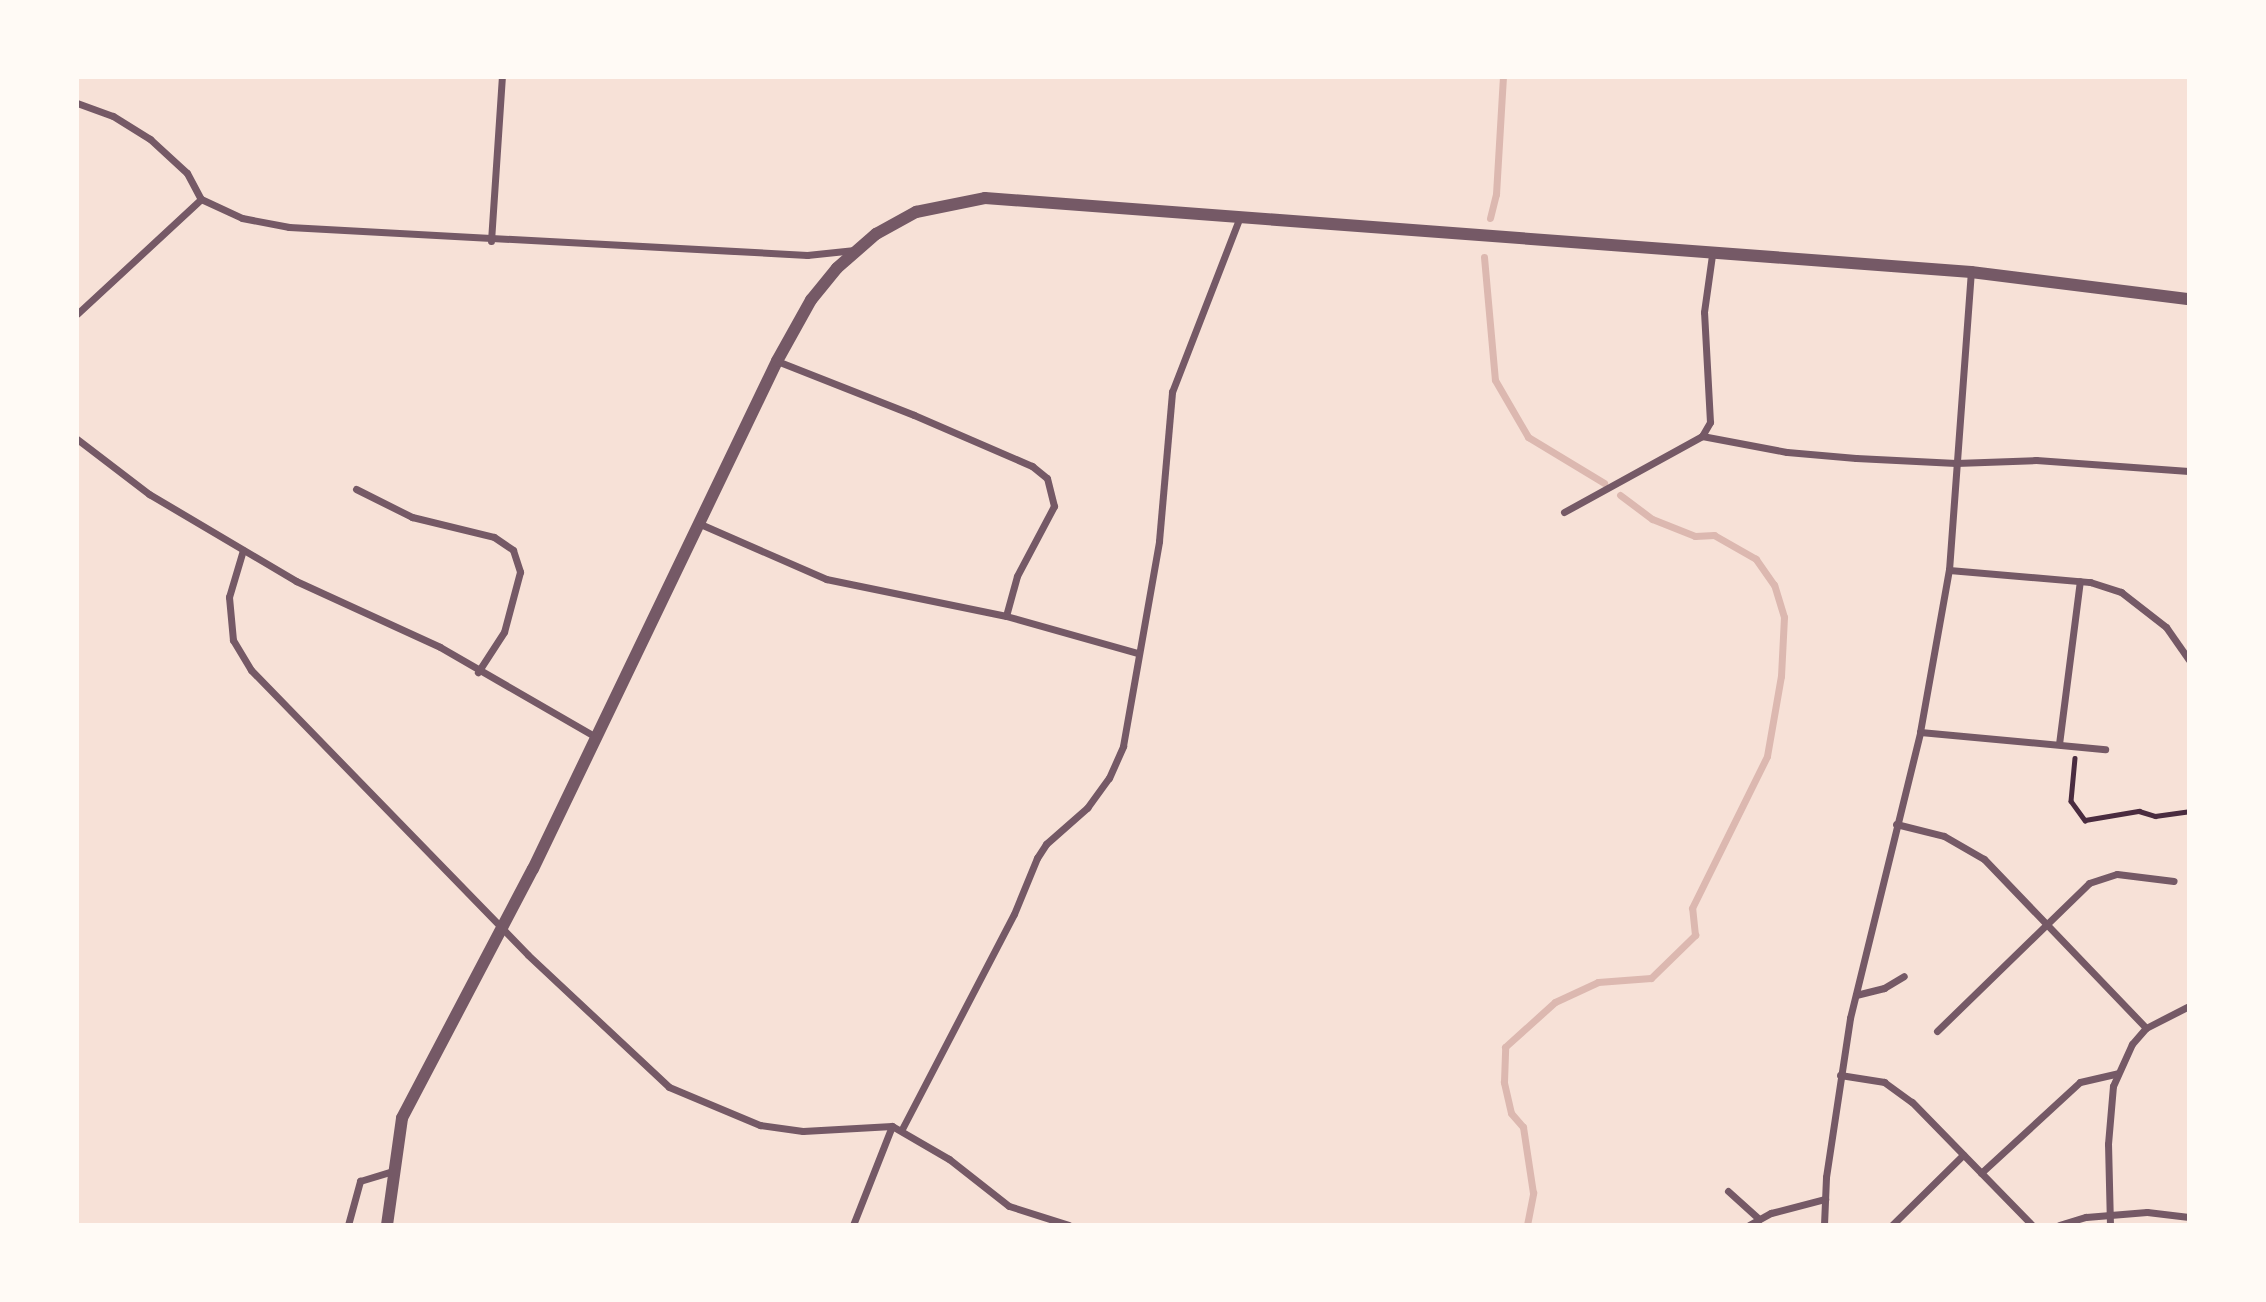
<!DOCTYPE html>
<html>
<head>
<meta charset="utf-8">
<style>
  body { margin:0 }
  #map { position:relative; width:2266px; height:1302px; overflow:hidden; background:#f7e1d7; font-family:"Nunito Sans",sans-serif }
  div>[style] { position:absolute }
  .stream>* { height:7px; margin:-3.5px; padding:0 3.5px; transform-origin:3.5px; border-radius:3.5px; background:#dcb8b0 }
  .path>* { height:4.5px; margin:-2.25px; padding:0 2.25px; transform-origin:2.25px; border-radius:2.25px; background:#4a2c40 }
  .minor>* { height:7px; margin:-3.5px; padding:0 3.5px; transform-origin:3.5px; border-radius:3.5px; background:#755966 }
  .tertiary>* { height:12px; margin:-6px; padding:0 6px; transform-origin:6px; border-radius:6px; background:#755966 }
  span { translate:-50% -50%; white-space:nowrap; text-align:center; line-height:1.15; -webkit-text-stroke:5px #fffaf5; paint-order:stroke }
  .frame { position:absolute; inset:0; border:79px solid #fffaf5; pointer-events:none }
</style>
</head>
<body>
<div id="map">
  <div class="stream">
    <i style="left:1490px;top:218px;width:25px;rotate:-76deg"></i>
    <i style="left:1496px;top:194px;width:117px;rotate:-86.6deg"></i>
    <i style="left:1484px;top:257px;width:123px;rotate:84.9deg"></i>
    <i style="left:1495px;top:380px;width:66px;rotate:59.9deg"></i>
    <i style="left:1528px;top:437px;width:89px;rotate:31.2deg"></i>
    <i style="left:1527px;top:1225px;width:33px;rotate:-79deg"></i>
    <i style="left:1533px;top:1193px;width:67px;rotate:-98.6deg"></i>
    <i style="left:1523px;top:1127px;width:18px;rotate:-131deg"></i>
    <i style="left:1511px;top:1113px;width:32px;rotate:-103deg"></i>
    <i style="left:1504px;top:1082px;width:35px;rotate:-88deg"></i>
    <i style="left:1505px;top:1047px;width:67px;rotate:-42deg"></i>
    <i style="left:1555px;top:1002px;width:47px;rotate:-24.9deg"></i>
    <i style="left:1598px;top:982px;width:53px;rotate:-4.3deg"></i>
    <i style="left:1651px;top:978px;width:62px;rotate:-44.3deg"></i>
    <i style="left:1695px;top:935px;width:27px;rotate:-96deg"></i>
    <i style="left:1692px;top:908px;width:169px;rotate:-63.7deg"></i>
    <i style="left:1767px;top:756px;width:81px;rotate:-80.1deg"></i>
    <i style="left:1781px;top:676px;width:59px;rotate:-87.1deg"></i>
    <i style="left:1784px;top:617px;width:34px;rotate:-107deg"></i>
    <i style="left:1774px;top:585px;width:32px;rotate:-125deg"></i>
    <i style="left:1756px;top:559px;width:48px;rotate:-150.3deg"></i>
    <i style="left:1714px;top:535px;width:19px;rotate:177deg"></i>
    <i style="left:1695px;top:536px;width:46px;rotate:-158.4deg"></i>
    <i style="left:1652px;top:519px;width:40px;rotate:-143deg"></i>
  </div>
  <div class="path">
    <i style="left:2075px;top:758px;width:43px;rotate:95.3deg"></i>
    <i style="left:2071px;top:801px;width:24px;rotate:54deg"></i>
    <i style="left:2085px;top:820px;width:55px;rotate:-9.5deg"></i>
    <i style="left:2139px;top:811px;width:17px;rotate:17deg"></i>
    <i style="left:2155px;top:816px;width:34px;rotate:-8deg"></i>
  </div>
  <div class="minor">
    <i style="left:77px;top:103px;width:38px;rotate:20deg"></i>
    <i style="left:113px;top:116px;width:44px;rotate:31.9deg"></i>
    <i style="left:150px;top:139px;width:50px;rotate:42.6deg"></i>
    <i style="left:187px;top:173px;width:30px;rotate:62deg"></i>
    <i style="left:201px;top:199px;width:45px;rotate:24.9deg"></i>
    <i style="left:242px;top:218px;width:48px;rotate:10.8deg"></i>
    <i style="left:289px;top:227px;width:519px;rotate:3.09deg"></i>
    <i style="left:807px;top:255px;width:48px;rotate:-5.9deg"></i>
    <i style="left:491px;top:241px;width:164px;rotate:-86.2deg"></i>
    <i style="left:77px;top:314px;width:169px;rotate:-42.8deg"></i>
    <i style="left:777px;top:361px;width:147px;rotate:21.5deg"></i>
    <i style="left:914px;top:415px;width:129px;rotate:23.4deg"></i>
    <i style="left:1032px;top:466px;width:19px;rotate:39deg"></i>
    <i style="left:1047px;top:478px;width:29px;rotate:76deg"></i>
    <i style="left:1054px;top:506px;width:79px;rotate:117.9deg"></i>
    <i style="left:1017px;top:576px;width:41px;rotate:105.4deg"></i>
    <i style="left:1702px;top:436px;width:86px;rotate:10.7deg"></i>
    <i style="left:1787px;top:452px;width:69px;rotate:5deg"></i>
    <i style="left:1856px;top:458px;width:100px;rotate:2.9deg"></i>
    <i style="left:1956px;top:463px;width:80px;rotate:-2.1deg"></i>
    <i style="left:2036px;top:460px;width:153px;rotate:4.1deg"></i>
    <i style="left:77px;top:439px;width:91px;rotate:37.4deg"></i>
    <i style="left:149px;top:494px;width:171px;rotate:30.6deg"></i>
    <i style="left:296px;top:581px;width:158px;rotate:24.6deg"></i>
    <i style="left:440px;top:647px;width:180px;rotate:30deg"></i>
    <i style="left:356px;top:489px;width:63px;rotate:26.6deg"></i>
    <i style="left:412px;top:517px;width:84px;rotate:13.7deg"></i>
    <i style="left:494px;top:537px;width:23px;rotate:34deg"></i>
    <i style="left:513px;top:550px;width:23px;rotate:72deg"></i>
    <i style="left:520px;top:572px;width:62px;rotate:104.9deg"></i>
    <i style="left:504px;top:632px;width:48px;rotate:123deg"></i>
    <i style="left:1564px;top:512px;width:158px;rotate:-28.8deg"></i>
    <i style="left:1702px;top:436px;width:16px;rotate:-60deg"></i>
    <i style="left:1710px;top:422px;width:110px;rotate:-93.1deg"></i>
    <i style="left:1704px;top:312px;width:58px;rotate:-82deg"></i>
    <i style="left:698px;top:523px;width:140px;rotate:23.6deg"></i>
    <i style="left:826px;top:579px;width:184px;rotate:11.6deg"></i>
    <i style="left:1006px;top:616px;width:137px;rotate:15.7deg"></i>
    <i style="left:243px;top:550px;width:49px;rotate:106.6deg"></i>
    <i style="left:229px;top:597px;width:43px;rotate:84.7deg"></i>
    <i style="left:233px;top:640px;width:35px;rotate:59deg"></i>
    <i style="left:251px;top:670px;width:397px;rotate:45.8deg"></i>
    <i style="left:528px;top:955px;width:193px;rotate:43.1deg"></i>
    <i style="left:669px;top:1087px;width:99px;rotate:22.7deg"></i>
    <i style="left:760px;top:1125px;width:43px;rotate:7.9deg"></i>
    <i style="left:803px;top:1131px;width:89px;rotate:-3.2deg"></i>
    <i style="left:892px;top:1126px;width:66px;rotate:30.1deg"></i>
    <i style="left:949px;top:1159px;width:76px;rotate:38.1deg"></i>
    <i style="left:1009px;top:1206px;width:63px;rotate:17.6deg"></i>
    <i style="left:1949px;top:570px;width:142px;rotate:4.9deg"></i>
    <i style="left:2090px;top:582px;width:33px;rotate:18deg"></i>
    <i style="left:2121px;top:592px;width:57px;rotate:37.9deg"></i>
    <i style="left:2166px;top:627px;width:40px;rotate:55.1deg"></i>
    <i style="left:1920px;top:732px;width:186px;rotate:5.3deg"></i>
    <i style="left:2059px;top:744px;width:164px;rotate:-82.7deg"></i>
    <i style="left:1896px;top:824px;width:49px;rotate:14deg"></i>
    <i style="left:1944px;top:836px;width:46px;rotate:29.9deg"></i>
    <i style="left:1984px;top:859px;width:234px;rotate:46.2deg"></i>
    <i style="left:1856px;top:995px;width:29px;rotate:-14deg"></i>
    <i style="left:1884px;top:988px;width:23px;rotate:-31deg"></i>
    <i style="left:1937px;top:1031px;width:212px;rotate:-44.2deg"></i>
    <i style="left:2089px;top:883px;width:29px;rotate:-18deg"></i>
    <i style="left:2117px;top:874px;width:57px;rotate:7deg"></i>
    <i style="left:1840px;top:1075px;width:45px;rotate:9deg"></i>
    <i style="left:1884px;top:1082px;width:34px;rotate:36deg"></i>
    <i style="left:1912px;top:1102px;width:172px;rotate:45.7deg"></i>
    <i style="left:902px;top:1129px;width:242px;rotate:-62.5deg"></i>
    <i style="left:1014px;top:914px;width:61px;rotate:-67.7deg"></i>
    <i style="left:1037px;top:858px;width:17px;rotate:-57deg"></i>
    <i style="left:1046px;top:844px;width:55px;rotate:-41.3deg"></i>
    <i style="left:1087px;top:808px;width:37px;rotate:-54deg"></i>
    <i style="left:1109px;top:778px;width:35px;rotate:-66deg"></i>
    <i style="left:1123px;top:746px;width:208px;rotate:-80deg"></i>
    <i style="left:1159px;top:541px;width:150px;rotate:-85deg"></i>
    <i style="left:1172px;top:392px;width:186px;rotate:-68.8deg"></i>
    <i style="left:1981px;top:1173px;width:134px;rotate:-42.6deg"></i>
    <i style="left:2080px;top:1082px;width:39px;rotate:-13deg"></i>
    <i style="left:1728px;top:1191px;width:42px;rotate:42.1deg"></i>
    <i style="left:348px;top:1225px;width:46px;rotate:-74.7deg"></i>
    <i style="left:360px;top:1181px;width:34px;rotate:-17deg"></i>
    <i style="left:853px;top:1225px;width:106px;rotate:-68.5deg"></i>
    <i style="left:1749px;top:1225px;width:25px;rotate:-29deg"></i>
    <i style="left:1771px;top:1213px;width:56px;rotate:-14.5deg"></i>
    <i style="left:1824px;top:1225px;width:48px;rotate:-87.6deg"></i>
    <i style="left:1826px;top:1177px;width:161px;rotate:-81.4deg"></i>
    <i style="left:1850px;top:1018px;width:294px;rotate:-76.2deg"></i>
    <i style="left:1920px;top:732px;width:165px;rotate:-79.9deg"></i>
    <i style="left:1949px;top:570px;width:299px;rotate:-85.8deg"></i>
    <i style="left:1892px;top:1225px;width:100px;rotate:-44.6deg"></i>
    <i style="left:2059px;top:1225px;width:28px;rotate:-17deg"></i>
    <i style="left:2086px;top:1217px;width:61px;rotate:-4.7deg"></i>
    <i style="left:2147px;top:1212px;width:42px;rotate:6.8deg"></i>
    <i style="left:2110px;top:1225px;width:81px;rotate:-91.4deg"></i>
    <i style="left:2108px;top:1144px;width:58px;rotate:-85.1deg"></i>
    <i style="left:2113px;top:1086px;width:46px;rotate:-65.7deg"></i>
    <i style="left:2132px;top:1044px;width:21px;rotate:-49deg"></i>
    <i style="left:2146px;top:1028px;width:48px;rotate:-27.1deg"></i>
  </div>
  <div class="tertiary">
    <i style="left:387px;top:1225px;width:108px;rotate:-82deg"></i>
    <i style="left:402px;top:1118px;width:281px;rotate:-62.3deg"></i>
    <i style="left:533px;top:869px;width:564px;rotate:-64.34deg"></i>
    <i style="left:777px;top:361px;width:70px;rotate:-60.9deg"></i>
    <i style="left:811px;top:300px;width:41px;rotate:-50.9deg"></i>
    <i style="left:837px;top:268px;width:52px;rotate:-41.1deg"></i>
    <i style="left:876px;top:234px;width:46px;rotate:-28.8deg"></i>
    <i style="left:916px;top:212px;width:70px;rotate:-11.5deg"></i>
    <i style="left:985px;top:198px;width:989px;rotate:4.29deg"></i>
    <i style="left:1971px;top:272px;width:220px;rotate:7.1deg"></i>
  </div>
  <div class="frame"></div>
</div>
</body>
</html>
